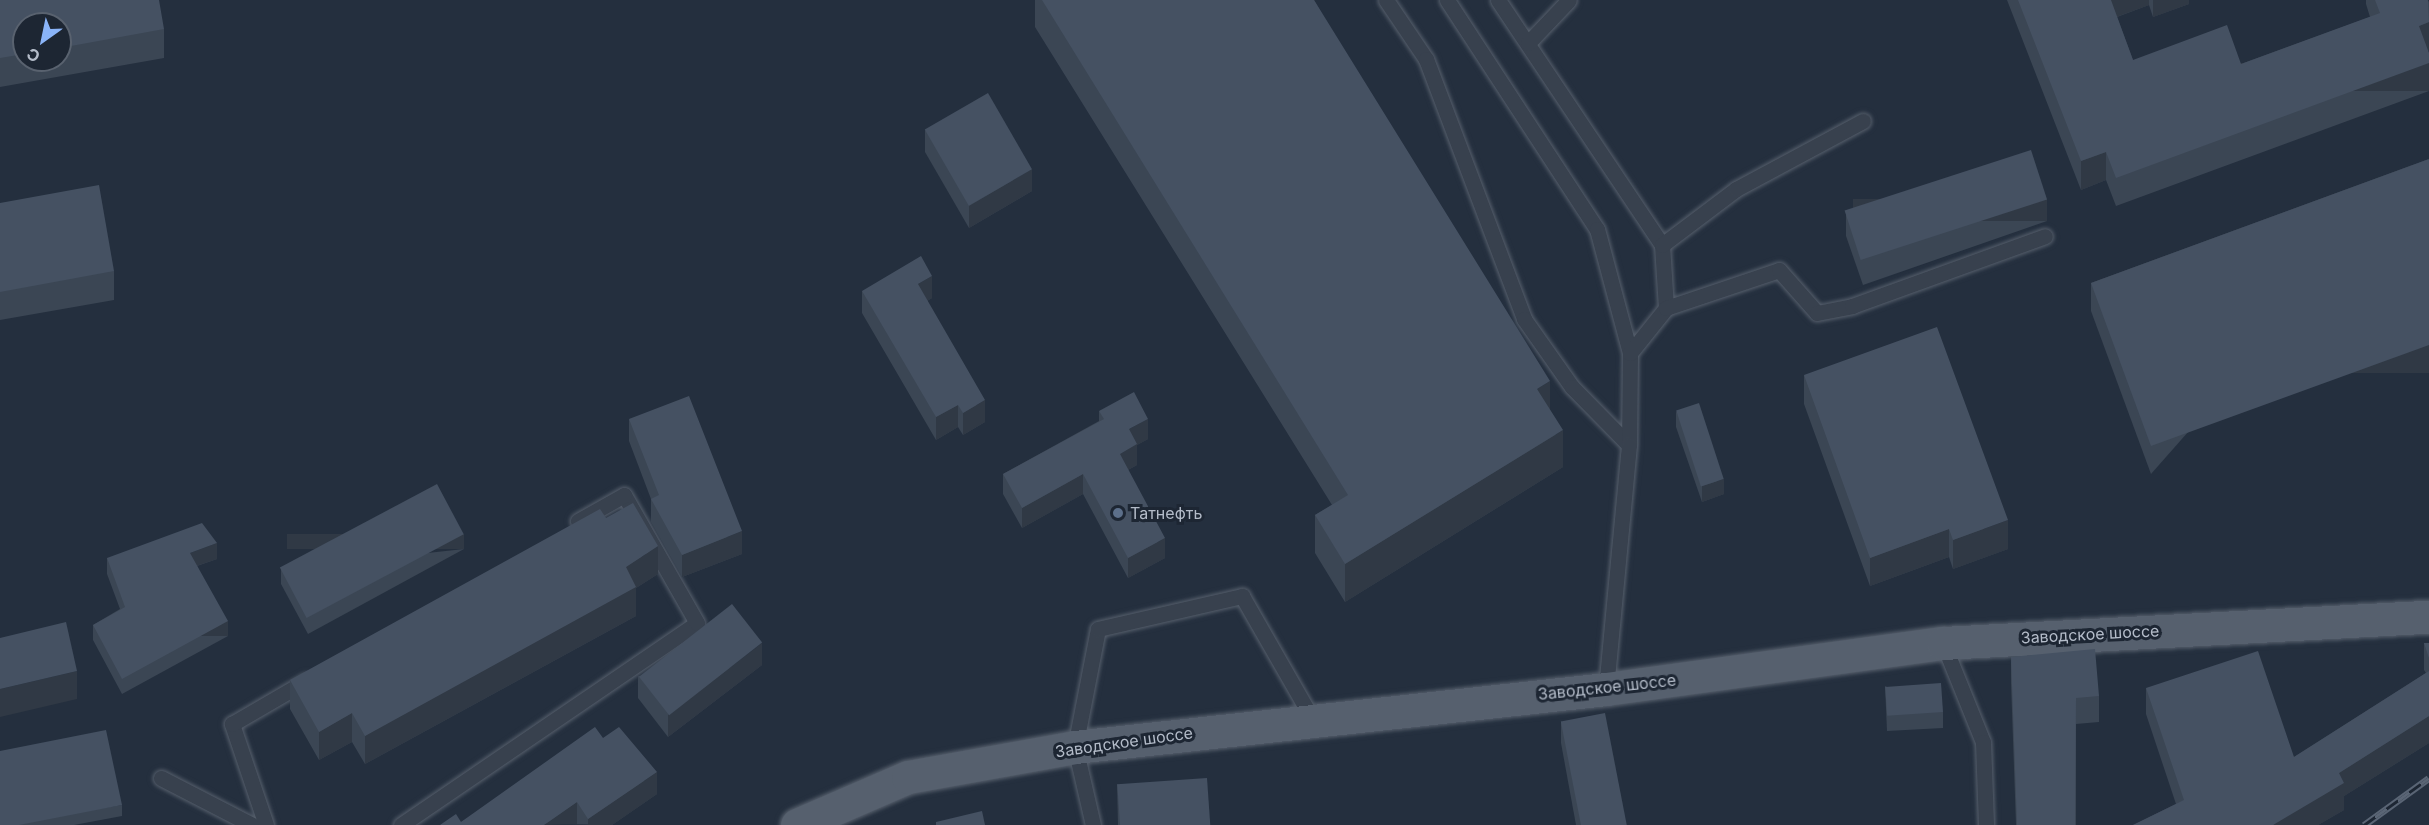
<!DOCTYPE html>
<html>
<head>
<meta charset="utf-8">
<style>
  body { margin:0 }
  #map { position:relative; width:2429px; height:825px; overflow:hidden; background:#242f3e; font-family:Inter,sans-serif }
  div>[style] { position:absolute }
  .roads { filter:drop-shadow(0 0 2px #565f6c) drop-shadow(0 0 2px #565f6c) }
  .lane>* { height:15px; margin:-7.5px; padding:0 7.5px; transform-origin:7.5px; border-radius:7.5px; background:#38414e }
  .primary>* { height:33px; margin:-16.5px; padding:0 16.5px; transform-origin:16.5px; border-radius:16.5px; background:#56606e }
  .rail>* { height:7px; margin-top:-3.5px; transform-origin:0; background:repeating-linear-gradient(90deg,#1d2633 0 14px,#5a6575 0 28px); box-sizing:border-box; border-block:2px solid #5a6575 }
  .wall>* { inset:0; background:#3b4654 }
  .shaded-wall>* { inset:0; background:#303945; transform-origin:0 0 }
  .building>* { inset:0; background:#455162; transform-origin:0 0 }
  .dots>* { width:16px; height:16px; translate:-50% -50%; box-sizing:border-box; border:3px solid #1d2633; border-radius:50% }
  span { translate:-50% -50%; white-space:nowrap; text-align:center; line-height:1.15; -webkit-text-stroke:6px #1d2633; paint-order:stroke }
  .poi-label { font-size:16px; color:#b4bcc9 }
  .left { translate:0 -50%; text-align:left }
  .street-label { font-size:16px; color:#b4bcc9 }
  .north { position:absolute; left:12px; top:12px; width:60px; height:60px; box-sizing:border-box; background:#1d2633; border:2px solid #59626f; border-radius:50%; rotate:213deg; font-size:16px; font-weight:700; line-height:24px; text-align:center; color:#b4bcc9 }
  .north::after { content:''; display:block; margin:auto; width:21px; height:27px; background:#8ab4f8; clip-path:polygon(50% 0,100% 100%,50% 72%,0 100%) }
</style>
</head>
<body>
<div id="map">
  <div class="roads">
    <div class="lane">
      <i style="left:1386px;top:0;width:71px;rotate:55.9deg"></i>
      <i style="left:1426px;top:59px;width:278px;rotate:69.3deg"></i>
      <i style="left:1524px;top:319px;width:83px;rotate:54.8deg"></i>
      <i style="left:1572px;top:387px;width:81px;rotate:45.5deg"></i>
      <i style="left:1447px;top:0;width:274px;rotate:56.8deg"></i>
      <i style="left:1597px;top:229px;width:128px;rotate:75.1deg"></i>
      <i style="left:1630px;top:353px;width:92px;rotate:90.6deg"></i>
      <i style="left:1629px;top:445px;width:245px;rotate:95.4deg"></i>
      <i style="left:1498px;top:0;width:295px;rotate:56.2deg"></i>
      <i style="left:1528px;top:43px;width:59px;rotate:-46.4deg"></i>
      <i style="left:1666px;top:308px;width:63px;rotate:-93.6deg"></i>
      <i style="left:1662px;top:245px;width:93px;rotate:-37.1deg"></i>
      <i style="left:1736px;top:189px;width:144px;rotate:-28.2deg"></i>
      <i style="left:1630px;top:353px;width:58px;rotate:-51.3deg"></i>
      <i style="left:1666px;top:308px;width:119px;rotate:-18.6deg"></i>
      <i style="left:1779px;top:270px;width:57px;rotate:48.5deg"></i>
      <i style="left:1817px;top:313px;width:36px;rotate:-11deg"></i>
      <i style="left:1852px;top:306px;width:205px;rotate:-19.9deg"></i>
      <i style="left:1943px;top:643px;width:107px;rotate:68deg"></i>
      <i style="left:1983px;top:742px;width:83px;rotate:87.9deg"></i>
      <i style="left:161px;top:778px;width:102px;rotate:27.3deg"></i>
      <i style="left:266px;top:825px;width:107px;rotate:-108.6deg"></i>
      <i style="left:232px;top:724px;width:86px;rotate:-30.2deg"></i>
      <i style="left:401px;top:825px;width:358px;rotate:-34.3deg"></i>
      <i style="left:697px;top:623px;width:147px;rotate:-119.7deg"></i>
      <i style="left:624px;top:495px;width:53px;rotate:150.5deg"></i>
      <i style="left:1093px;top:825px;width:80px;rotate:-103deg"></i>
      <i style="left:1075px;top:747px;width:120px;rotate:-79deg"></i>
      <i style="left:1098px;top:629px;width:148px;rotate:-12.9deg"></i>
      <i style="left:1242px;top:596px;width:141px;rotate:60.2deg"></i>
    </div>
    <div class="primary">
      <i style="left:797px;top:825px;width:121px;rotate:-23.4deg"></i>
      <i style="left:908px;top:777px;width:170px;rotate:-10.2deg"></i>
      <i style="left:1075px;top:747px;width:534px;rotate:-6.23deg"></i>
      <i style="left:1606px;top:689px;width:340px;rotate:-7.8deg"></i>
      <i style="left:1943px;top:643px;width:487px;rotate:-3.1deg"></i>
    </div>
  </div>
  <div class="rail">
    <i style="left:2364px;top:825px;width:80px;rotate:-35.9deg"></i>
  </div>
  <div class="wall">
    <i style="clip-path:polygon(evenodd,0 0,164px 29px,164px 58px,0 87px,0 0,24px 24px,60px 24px,60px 60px,24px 60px,24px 24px)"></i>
    <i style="clip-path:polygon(1035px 0,1314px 0,1550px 410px,1563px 467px,1345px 602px,1315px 553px,1315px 515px,1332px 505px,1035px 27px)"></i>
    <i style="clip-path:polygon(2007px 0,2189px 0,2189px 4px,2153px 17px,2149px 5px,2117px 17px,2133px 60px,2241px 64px,2370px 17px,2366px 4px,2366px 0,2428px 0,2429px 2px,2429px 50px,2428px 51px,2429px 53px,2429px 91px,2116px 206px,2106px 180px,2081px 190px)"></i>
    <i style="clip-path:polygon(925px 130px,1032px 191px,969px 228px,925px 152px)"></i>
    <i style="clip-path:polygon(2429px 159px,2151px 474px,2091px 311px,2091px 283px)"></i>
    <i style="clip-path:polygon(0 203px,114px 271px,114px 300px,0 320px)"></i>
    <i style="clip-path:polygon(1846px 214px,2047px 221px,1863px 285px,1846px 236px)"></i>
    <i style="clip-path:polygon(862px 291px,932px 298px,927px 301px,985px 422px,963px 435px,958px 427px,936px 440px,862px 313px)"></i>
    <i style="clip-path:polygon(1804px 375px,2008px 549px,1953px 569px,1949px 557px,1870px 586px,1804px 404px)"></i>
    <i style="clip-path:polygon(1099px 411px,1148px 439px,1137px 445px,1137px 465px,1128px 470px,1165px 558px,1128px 578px,1083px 494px,1022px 528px,1003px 494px,1003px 474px,1099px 421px)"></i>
    <i style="clip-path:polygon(1676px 411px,1724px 494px,1702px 502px,1676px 427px)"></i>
    <i style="clip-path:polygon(629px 419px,742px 554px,682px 577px,651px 522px,651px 499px,629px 441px)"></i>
    <i style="clip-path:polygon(606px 518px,658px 574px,636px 588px,636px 616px,365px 764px,352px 742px,319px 760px,290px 709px,290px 680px)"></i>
    <i style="clip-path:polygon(464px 549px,308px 634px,281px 584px,281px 569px)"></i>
    <i style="clip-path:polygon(107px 558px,217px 559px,197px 566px,228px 636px,122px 694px,93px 640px,93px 625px,120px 609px,107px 574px)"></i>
    <i style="clip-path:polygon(2424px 643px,2429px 643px,2429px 743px,2344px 796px,2344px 810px,2318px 825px,2133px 825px,2176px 804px,2146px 714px,2146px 688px,2294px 757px,2426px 673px,2424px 670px)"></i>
    <i style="clip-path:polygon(2011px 657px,2099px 696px,2099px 722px,2076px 724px,2076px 825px,2016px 825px,2011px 683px)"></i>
    <i style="clip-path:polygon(762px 665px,668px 737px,638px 698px,638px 676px)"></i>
    <i style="clip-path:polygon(1885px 686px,1943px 712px,1943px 728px,1887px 731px)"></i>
    <i style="clip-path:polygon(1561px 721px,1626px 825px,1576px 825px,1561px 743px)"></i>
    <i style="clip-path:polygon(603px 738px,657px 794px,612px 825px,461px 822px)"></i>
    <i style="clip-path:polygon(1117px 784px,1210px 825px,1118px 825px)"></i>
    <i style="clip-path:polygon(122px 805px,122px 816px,74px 825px,0 825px)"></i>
  </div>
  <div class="shaded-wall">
    <i style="clip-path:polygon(2108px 0,2149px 0,2149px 5px,2108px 20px)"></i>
    <i style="clip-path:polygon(2153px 0,2189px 0,2189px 4px,2153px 17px)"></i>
    <i style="clip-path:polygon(2429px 22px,2429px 50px,2419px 54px,2419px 26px)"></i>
    <i style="left:2429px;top:63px;width:28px;height:333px;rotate:90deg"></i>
    <i style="clip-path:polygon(2106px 152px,2106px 180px,2081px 190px,2081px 161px)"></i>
    <i style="clip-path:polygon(1032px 169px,1032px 191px,969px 228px,969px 206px)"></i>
    <i style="left:2047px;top:199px;width:22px;height:194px;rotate:90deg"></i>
    <i style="clip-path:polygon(932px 276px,932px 298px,918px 306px,918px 284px)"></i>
    <i style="left:2429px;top:345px;width:28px;height:296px;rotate:90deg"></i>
    <i style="clip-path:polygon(1550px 381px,1550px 418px,1537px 389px)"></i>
    <i style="clip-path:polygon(985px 400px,985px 422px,963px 435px,963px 413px)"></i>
    <i style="clip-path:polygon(958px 405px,958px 427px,936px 440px,936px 417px)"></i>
    <i style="clip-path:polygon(1148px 419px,1148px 439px,1137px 445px,1137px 465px,1120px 474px,1120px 454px,1129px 429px)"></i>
    <i style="clip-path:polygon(1563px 430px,1563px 467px,1345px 602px,1345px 564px)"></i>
    <i style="clip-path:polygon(1083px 474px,1083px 494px,1022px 528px,1022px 508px)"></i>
    <i style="clip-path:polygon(1724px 479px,1724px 494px,1702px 502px,1702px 486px)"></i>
    <i style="clip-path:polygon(2008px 520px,2008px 549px,1953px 569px,1953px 540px)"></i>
    <i style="clip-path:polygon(1949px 529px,1949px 557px,1870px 586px,1870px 558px)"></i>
    <i style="clip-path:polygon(742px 531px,742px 554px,682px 577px,682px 555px)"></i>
    <i style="left:464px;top:534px;width:15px;height:177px;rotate:90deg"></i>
    <i style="clip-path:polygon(1165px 538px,1165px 558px,1128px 578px,1128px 558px)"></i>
    <i style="clip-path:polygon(217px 543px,217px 559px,190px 568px,190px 553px)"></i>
    <i style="clip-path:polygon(658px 546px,658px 574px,636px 588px,636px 616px,365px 764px,365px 736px)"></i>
    <i style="left:228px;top:621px;width:15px;height:121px;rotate:90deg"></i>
    <i style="clip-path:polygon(762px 643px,762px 665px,668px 737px,668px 715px)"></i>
    <i style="clip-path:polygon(77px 671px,77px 699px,0 717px,0 689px)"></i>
    <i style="clip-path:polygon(352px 713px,352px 742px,319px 760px,319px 732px)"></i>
    <i style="clip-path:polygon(2429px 716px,2429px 743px,2344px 796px,2344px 810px,2318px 825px,2273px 825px,2339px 773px)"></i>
    <i style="clip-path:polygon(657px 772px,657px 794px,612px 825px,588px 825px,588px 819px)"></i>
    <i style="clip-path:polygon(577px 802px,577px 824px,544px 825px)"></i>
  </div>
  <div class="building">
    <i style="clip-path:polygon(0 0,159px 0,164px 29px,60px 48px,60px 24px,24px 24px,24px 54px,0 58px)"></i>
    <i style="clip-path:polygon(1042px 0,1314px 0,1550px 381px,1537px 389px,1563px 430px,1345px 564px,1315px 515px,1348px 495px)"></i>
    <i style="clip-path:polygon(2018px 0,2111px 0,2133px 60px,2227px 25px,2241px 64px,2380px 13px,2375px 0,2428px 0,2429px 22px,2419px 26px,2429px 53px,2429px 63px,2116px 178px,2106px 152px,2081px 161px)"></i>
    <i style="left:988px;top:93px;width:88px;height:73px;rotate:60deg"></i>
    <i style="left:2031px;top:150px;width:52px;height:196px;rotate:72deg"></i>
    <i style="clip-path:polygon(2429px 159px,2429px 345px,2151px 446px,2091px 283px)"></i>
    <i style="clip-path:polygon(99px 185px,114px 271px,0 292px,0 203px)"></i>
    <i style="clip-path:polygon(921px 256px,932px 276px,918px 284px,985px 400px,963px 413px,958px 405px,936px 417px,862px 291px)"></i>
    <i style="clip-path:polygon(1937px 327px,2008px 520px,1953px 540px,1949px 529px,1870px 558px,1804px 375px)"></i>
    <i style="clip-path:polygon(1134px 392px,1148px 419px,1129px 429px,1137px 444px,1120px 454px,1165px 538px,1128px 558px,1083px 474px,1022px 508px,1003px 474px,1104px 419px,1099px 411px)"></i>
    <i style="clip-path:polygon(689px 396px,742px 531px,682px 555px,651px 499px,659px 495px,629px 419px)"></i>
    <i style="left:1699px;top:403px;width:80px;height:24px;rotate:72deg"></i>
    <i style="left:437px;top:484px;width:57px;height:178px;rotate:62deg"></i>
    <i style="clip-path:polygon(633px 503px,658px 546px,626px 567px,636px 587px,365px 736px,352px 713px,319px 732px,290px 680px,600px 509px,606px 518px)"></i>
    <i style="clip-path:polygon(202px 523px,217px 543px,190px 553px,228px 621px,122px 679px,93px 625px,125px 607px,107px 558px)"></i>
    <i style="left:732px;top:604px;width:49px;height:118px;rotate:52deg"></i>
    <i style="clip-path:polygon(66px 622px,77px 671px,0 689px,0 638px)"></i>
    <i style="clip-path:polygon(2424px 643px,2429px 643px,2429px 658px)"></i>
    <i style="clip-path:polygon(2095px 649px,2099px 696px,2076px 698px,2075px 825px,2017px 825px,2011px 657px)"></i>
    <i style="clip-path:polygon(2258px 651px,2294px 757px,2429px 671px,2429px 716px,2339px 773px,2344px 783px,2273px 825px,2133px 825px,2184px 800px,2146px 688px)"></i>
    <i style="left:1941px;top:683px;width:29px;height:56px;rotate:86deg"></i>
    <i style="left:1605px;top:713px;width:114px;height:45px;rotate:79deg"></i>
    <i style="clip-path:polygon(595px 727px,603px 738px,619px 727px,657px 772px,588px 819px,577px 802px,544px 825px,440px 825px,456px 814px,461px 822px)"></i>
    <i style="clip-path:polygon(106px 730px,122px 805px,19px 825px,0 825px,0 751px)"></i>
    <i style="left:1207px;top:778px;width:47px;height:90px;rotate:86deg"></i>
    <i style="clip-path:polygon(982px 811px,985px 825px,936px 825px,936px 822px)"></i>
  </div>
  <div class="dots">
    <i style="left:1118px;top:513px;background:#5c6f8a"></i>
  </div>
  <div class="poi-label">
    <span class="left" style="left:1130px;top:513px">Татнефть</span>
  </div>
  <div class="street-label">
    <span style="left:2090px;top:634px;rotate:-3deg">Заводское шоссе</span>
    <span style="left:1607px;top:687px;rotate:-6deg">Заводское шоссе</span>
    <span style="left:1124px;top:742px;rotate:-8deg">Заводское шоссе</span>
  </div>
  <div class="north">С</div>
</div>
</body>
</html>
